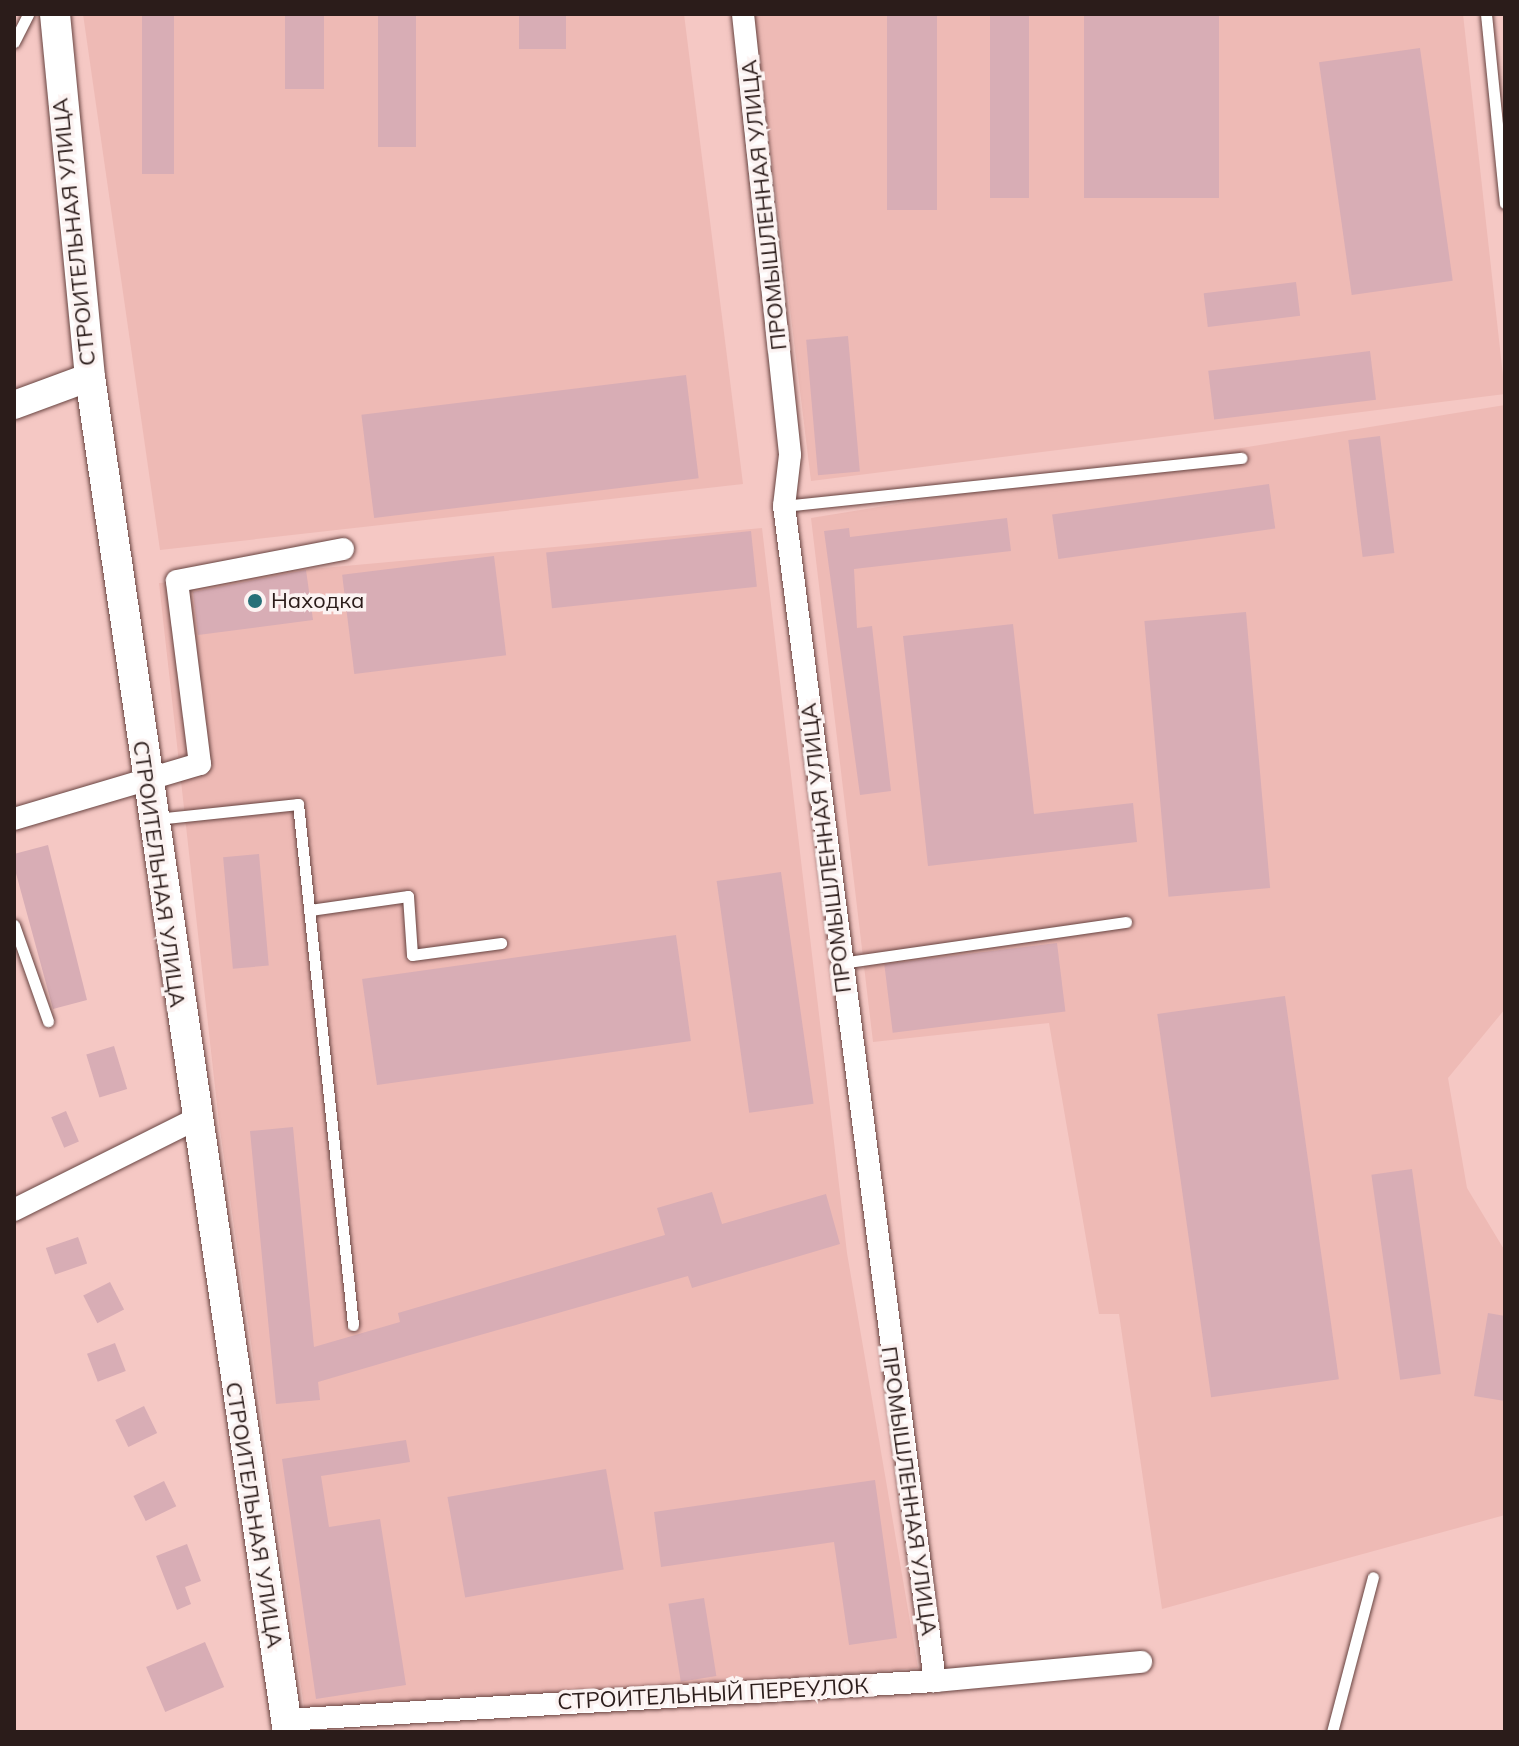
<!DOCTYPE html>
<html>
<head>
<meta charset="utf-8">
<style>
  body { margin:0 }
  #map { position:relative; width:1519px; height:1746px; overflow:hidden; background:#f5c8c4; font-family:Mulish,sans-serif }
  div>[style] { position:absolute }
  .built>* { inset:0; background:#eebab5 }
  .building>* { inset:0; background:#d8adb5; transform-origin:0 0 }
  .roads { filter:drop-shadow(0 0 2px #674340) drop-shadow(0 0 2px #674340) }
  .service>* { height:11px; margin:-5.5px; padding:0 5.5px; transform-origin:5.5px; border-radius:5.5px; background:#fff }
  .minor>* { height:22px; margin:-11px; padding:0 11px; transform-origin:11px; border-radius:11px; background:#fff }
  .tertiary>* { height:28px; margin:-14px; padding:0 14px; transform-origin:14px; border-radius:14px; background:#fff }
  .secondary>* { height:30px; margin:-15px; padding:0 15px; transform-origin:15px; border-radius:15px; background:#fff }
  .dots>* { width:22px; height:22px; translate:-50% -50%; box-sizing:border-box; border:4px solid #fcf3f2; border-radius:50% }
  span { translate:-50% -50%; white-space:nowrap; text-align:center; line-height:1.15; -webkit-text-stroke:7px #fcf3f2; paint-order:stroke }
  .street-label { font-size:22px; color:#2b1c1a }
  .poi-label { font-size:22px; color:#2b1c1a }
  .left { translate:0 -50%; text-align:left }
  .frame { position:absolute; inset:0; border:16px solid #2b1c1a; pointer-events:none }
</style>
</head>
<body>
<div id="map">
  <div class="built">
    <i style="clip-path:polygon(83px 14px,684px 14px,743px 484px,160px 550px)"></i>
    <i style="clip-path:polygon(754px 14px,1463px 14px,1505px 394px,811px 481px)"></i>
    <i style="clip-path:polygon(1505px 405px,1505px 1009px,1448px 1078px,1467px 1188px,1505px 1251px,1505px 1515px,1162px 1609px,1119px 1314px,1099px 1314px,1049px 1023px,873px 1042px,811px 518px)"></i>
    <i style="clip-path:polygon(762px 528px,847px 1253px,918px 1668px,305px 1714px,219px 1123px,159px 583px)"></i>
  </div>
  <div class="building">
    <i style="left:142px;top:14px;width:32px;height:160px"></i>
    <i style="left:285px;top:14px;width:39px;height:75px"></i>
    <i style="left:378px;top:14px;width:38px;height:133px"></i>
    <i style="left:519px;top:14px;width:47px;height:35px"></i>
    <i style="left:887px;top:14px;width:50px;height:196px"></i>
    <i style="left:990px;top:14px;width:39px;height:184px"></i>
    <i style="left:1084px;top:14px;width:135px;height:184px"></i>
    <i style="left:1420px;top:48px;width:235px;height:102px;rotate:82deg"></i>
    <i style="left:1296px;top:282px;width:34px;height:93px;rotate:83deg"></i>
    <i style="left:848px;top:336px;width:136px;height:42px;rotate:85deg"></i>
    <i style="left:1370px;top:351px;width:49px;height:163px;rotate:83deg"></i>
    <i style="left:686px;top:375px;width:104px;height:327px;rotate:83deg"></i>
    <i style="left:1380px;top:436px;width:118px;height:32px;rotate:83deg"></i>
    <i style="left:1269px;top:484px;width:45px;height:219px;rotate:82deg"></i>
    <i style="clip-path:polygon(1007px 518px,1011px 551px,854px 569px,857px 628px,872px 626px,891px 791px,860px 795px,824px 531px,849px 528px,850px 537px)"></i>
    <i style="left:751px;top:531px;width:56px;height:206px;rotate:84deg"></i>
    <i style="left:494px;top:556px;width:100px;height:153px;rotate:83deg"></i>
    <i style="clip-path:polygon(306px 570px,313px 620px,198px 635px,193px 592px)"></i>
    <i style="left:1246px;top:612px;width:277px;height:102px;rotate:85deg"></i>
    <i style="clip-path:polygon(1013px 624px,1034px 814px,1133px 803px,1137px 842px,928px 866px,903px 636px)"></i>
    <i style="clip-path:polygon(48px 845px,87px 1000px,53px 1009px,14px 866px,14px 854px)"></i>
    <i style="left:259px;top:854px;width:112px;height:36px;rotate:85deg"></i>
    <i style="left:781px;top:872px;width:234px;height:65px;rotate:82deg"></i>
    <i style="left:676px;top:935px;width:107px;height:317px;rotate:82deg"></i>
    <i style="left:1057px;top:943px;width:69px;height:174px;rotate:83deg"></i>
    <i style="left:1285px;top:996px;width:387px;height:129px;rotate:82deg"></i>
    <i style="left:114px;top:1046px;width:45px;height:29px;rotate:73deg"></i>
    <i style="left:66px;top:1111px;width:33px;height:16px;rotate:67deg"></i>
    <i style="clip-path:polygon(293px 1127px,314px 1347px,400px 1322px,398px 1313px,665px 1235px,657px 1208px,712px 1192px,722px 1224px,826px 1194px,840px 1244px,692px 1288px,688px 1276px,410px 1355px,318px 1382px,320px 1400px,276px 1404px,250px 1131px)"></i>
    <i style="left:1412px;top:1169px;width:207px;height:41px;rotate:82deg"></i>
    <i style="left:78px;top:1237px;width:28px;height:34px;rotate:71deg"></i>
    <i style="left:110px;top:1282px;width:31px;height:30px;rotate:63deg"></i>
    <i style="clip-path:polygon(1488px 1313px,1505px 1316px,1505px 1401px,1474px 1396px)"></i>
    <i style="left:115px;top:1343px;width:30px;height:30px;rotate:69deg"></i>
    <i style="left:144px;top:1406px;width:30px;height:32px;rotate:64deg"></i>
    <i style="clip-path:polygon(406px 1440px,410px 1462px,321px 1476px,329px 1527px,380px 1519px,406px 1685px,316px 1699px,282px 1459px)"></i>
    <i style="left:606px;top:1469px;width:102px;height:161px;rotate:80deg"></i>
    <i style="clip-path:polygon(875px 1480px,897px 1638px,849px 1645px,834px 1542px,661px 1567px,654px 1512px)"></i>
    <i style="left:164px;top:1481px;width:28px;height:34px;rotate:64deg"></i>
    <i style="clip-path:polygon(187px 1544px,201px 1581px,185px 1587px,191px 1604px,177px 1610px,156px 1556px)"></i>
    <i style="left:704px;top:1598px;width:79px;height:36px;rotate:81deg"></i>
    <i style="left:205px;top:1642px;width:49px;height:64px;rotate:67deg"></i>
  </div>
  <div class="roads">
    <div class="service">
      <i style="left:1486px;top:14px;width:190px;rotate:84.3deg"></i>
      <i style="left:14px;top:42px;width:31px;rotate:-63deg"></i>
      <i style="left:784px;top:506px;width:460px;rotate:-6deg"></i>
      <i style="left:156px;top:819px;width:143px;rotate:-6deg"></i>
      <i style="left:298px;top:804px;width:524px;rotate:83.97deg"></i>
      <i style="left:310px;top:910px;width:99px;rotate:-8.1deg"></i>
      <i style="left:408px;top:896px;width:59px;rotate:86.1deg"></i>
      <i style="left:412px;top:955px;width:90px;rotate:-7.7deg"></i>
      <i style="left:14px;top:925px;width:102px;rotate:70.5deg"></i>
      <i style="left:841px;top:963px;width:288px;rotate:-8.2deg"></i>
      <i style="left:1332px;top:1732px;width:160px;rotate:-75.2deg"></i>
    </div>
    <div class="minor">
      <i style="left:743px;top:14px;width:443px;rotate:83.9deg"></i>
      <i style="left:790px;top:455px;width:51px;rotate:96.7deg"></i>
      <i style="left:784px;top:506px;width:1185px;rotate:82.68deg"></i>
      <i style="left:14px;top:819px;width:194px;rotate:-16.5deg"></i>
      <i style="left:200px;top:764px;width:184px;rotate:-97.2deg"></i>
      <i style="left:177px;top:581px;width:169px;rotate:-10.9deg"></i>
      <i style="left:14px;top:1210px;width:201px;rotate:-26.6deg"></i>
      <i style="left:285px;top:1720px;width:651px;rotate:-3.43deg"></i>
      <i style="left:935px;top:1681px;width:207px;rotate:-5.3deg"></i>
    </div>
    <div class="tertiary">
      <i style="left:14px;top:405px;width:81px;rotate:-20.2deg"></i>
    </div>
    <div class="secondary">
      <i style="left:55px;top:14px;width:365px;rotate:84.5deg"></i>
      <i style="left:90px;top:377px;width:1369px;rotate:81.69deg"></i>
    </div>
  </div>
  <div class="dots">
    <i style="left:255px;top:601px;background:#277078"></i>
  </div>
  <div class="street-label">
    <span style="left:764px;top:205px;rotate:-96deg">ПРОМЫШЛЕННАЯ УЛИЦА</span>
    <span style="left:74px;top:232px;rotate:-96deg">СТРОИТЕЛЬНАЯ УЛИЦА</span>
    <span style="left:826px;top:848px;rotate:-97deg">ПРОМЫШЛЕННАЯ УЛИЦА</span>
    <span style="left:159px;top:874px;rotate:82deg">СТРОИТЕЛЬНАЯ УЛИЦА</span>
    <span style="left:909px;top:1491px;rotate:82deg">ПРОМЫШЛЕННАЯ УЛИЦА</span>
    <span style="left:254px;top:1515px;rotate:81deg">СТРОИТЕЛЬНАЯ УЛИЦА</span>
    <span style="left:713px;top:1694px;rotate:-3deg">СТРОИТЕЛЬНЫЙ ПЕРЕУЛОК</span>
  </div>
  <div class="poi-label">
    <span class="left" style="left:271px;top:601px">Находка</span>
  </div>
  <div class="frame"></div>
</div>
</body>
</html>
